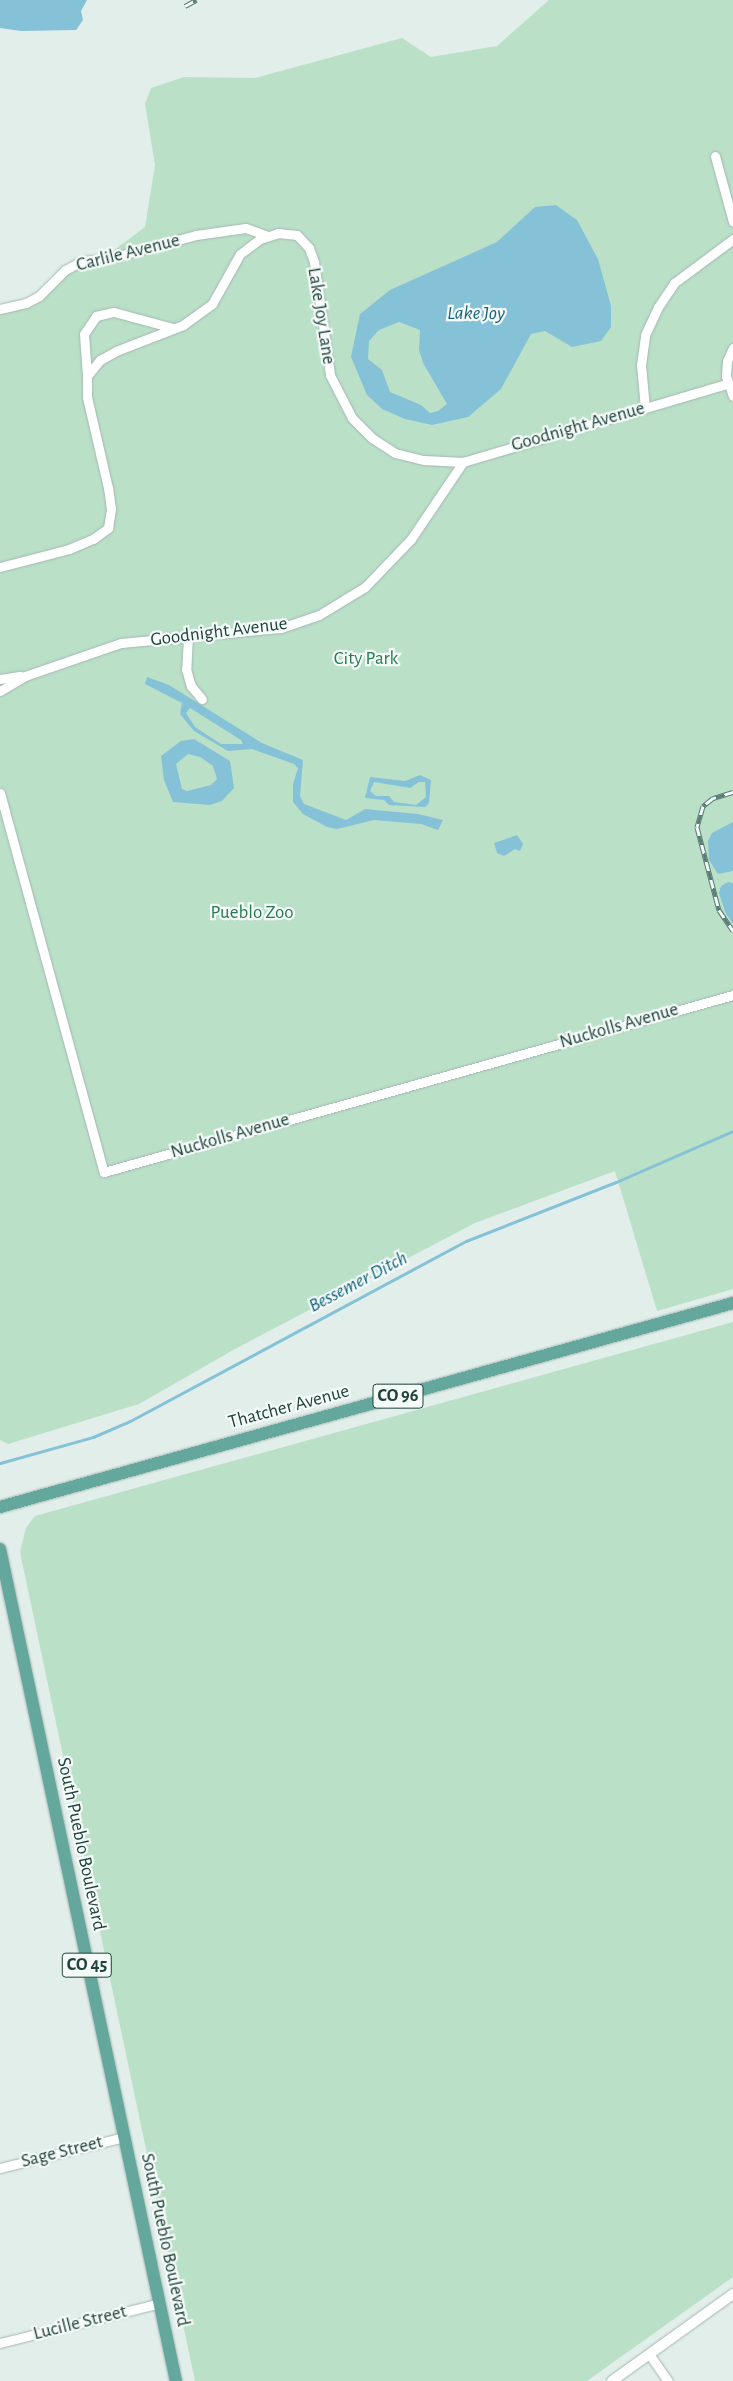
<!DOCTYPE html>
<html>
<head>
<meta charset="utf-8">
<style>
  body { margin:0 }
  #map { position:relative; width:733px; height:2381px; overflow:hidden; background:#e2eeea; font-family:"Alegreya Sans",sans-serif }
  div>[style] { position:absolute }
  .green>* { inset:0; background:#bae0c8 }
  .water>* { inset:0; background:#86c2d7 }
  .stream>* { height:3px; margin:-1.5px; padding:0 1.5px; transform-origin:1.5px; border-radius:1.5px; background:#86c2d7 }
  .roads { filter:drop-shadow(0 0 1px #a4b7b2) drop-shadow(0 0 1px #a4b7b2) }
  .minor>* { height:9px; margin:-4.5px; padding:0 4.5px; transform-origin:4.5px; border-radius:4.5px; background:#fff }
  .tertiary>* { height:10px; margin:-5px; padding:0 5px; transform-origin:5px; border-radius:5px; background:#fff }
  .primary>* { height:12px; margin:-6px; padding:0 6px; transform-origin:6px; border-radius:6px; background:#63a79d }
  .rail>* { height:5px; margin-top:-2.5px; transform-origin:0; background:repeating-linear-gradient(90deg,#f3faf7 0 9px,#5b7c77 0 18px); box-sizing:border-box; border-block:1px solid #5b7c77 }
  span { translate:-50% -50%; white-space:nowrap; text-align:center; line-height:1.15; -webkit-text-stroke:4.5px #f3faf7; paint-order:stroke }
  .shield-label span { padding:1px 4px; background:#f3faf7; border:1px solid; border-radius:4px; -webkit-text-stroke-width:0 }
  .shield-label { font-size:18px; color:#21413b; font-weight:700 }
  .street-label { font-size:19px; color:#21413b }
  .park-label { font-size:19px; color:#277b51 }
  .water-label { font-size:20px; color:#156482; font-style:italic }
</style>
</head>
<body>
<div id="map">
  <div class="green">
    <i style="clip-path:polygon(549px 0,733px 0,733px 1289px,657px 1311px,615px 1171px,475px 1223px,235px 1349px,139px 1404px,8px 1444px,0 1440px,0 309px,26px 303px,65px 270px,102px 259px,145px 227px,155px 165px,145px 104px,151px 88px,184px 77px,255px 78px,402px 38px,431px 57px,497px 46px)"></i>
    <i style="clip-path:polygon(733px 1322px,733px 2277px,587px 2381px,195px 2381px,20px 1552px,26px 1528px,35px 1516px)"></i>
  </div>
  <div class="water">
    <i style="clip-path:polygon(0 0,87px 0,81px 11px,83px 20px,76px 30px,21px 31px,0 28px)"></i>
    <i style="clip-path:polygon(evenodd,556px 205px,577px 220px,598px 259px,611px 306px,611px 327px,601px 341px,572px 347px,545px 331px,531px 334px,501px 389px,468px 417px,432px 425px,405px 419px,382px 409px,367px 395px,351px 357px,360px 314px,390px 290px,497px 242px,535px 207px,556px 205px,399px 322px,420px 330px,419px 350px,423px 363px,447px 404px,438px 411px,430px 413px,421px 405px,390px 392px,382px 370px,368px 359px,369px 341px,379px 330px,399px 322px)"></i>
    <i style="clip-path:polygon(evenodd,147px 677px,169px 685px,262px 743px,303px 760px,300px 796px,304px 804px,346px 820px,365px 809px,418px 814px,443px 820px,438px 830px,421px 824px,374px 820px,337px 829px,327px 827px,303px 814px,293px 802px,293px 784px,298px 768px,294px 764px,252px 749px,228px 751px,194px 731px,180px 714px,182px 703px,145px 684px,147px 677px,190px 708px,241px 740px,243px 744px,221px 744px,195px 727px,186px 713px,190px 708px)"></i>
    <i style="clip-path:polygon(evenodd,194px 739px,230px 761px,234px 788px,222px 801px,210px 805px,173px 802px,164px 780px,161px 756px,181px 741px,194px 739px,188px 754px,200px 757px,213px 766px,217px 779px,211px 785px,187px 791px,182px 789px,176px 764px,188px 754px)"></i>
    <i style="clip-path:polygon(evenodd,420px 775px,431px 780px,429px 803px,425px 807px,389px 805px,384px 800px,365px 798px,370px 777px,405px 781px,420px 775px,374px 782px,410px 788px,419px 782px,425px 782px,426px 797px,416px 805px,394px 802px,389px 796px,376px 796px,370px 791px,374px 782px)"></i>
    <i style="clip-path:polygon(733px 822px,733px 871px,718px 874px,709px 860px,708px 841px,712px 833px)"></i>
    <i style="clip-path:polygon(517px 835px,523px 844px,520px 851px,515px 849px,504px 856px,497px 853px,494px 843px)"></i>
    <i style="clip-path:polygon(728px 882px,733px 883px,733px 924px,725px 912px,719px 893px,721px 886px)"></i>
  </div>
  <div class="stream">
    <i style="left:0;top:1463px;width:97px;rotate:-15.6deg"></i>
    <i style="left:93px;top:1437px;width:40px;rotate:-23.4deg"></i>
    <i style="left:130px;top:1421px;width:381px;rotate:-28.2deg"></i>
    <i style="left:466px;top:1241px;width:161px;rotate:-21.5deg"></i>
    <i style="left:616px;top:1182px;width:128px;rotate:-23.6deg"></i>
  </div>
  <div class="roads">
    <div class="minor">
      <i style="left:715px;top:156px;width:68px;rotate:74.7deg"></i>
      <i style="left:0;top:309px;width:27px;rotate:-13deg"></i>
      <i style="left:26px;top:303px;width:15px;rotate:-28deg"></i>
      <i style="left:39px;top:296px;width:37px;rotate:-45deg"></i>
      <i style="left:65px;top:270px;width:19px;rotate:-28deg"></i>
      <i style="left:82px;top:261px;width:25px;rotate:-5deg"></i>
      <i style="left:107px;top:259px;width:92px;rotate:-15.1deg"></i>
      <i style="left:196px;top:235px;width:50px;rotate:-8deg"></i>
      <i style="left:246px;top:228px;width:23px;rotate:20deg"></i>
      <i style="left:733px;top:348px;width:14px;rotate:115deg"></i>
      <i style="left:727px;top:361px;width:15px;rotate:94deg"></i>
      <i style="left:726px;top:376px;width:21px;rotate:71deg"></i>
      <i style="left:87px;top:376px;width:42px;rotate:-94.1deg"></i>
      <i style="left:84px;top:334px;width:22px;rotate:-56deg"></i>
      <i style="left:96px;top:316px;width:18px;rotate:-13deg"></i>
      <i style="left:114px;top:312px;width:61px;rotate:15.2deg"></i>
      <i style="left:645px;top:408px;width:43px;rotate:-95.3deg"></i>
      <i style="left:641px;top:365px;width:30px;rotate:-82deg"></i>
      <i style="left:645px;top:335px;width:31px;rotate:-65deg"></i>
      <i style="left:658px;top:307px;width:29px;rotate:-56deg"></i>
      <i style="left:674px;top:283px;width:74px;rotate:-36.7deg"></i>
      <i style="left:0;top:567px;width:71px;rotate:-14.6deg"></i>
      <i style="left:69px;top:549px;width:26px;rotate:-23deg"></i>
      <i style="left:93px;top:539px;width:19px;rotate:-36deg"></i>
      <i style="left:108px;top:528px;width:19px;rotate:-81deg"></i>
      <i style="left:111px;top:509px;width:21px;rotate:-98deg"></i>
      <i style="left:108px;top:488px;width:93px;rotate:-103deg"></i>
      <i style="left:87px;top:397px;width:21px;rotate:-90deg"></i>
      <i style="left:87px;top:376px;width:21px;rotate:-51deg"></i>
      <i style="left:100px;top:360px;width:18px;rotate:-29deg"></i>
      <i style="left:116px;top:351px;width:72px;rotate:-21.2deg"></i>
      <i style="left:183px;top:325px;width:36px;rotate:-36deg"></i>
      <i style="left:212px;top:304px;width:57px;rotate:-60.8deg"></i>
      <i style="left:240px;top:254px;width:25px;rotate:-37deg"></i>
      <i style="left:260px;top:239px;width:19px;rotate:-18deg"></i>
      <i style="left:278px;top:233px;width:19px;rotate:6deg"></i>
      <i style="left:297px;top:235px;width:18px;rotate:47deg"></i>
      <i style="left:309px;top:248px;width:15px;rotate:70deg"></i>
      <i style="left:314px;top:262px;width:114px;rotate:81.9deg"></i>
      <i style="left:330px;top:375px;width:48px;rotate:62.9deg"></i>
      <i style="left:352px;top:418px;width:28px;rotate:45deg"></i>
      <i style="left:372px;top:438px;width:27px;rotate:33deg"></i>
      <i style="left:395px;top:453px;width:30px;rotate:14deg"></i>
      <i style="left:424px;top:460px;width:39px;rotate:3deg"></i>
      <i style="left:188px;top:636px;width:33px;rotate:93deg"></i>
      <i style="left:186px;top:669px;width:18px;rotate:74deg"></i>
      <i style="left:191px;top:686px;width:17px;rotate:50deg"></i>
      <i style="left:0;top:679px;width:20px;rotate:-9deg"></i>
      <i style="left:0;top:691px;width:29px;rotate:-31deg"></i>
      <i style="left:25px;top:676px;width:102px;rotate:-19deg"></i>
      <i style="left:121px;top:643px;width:161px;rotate:-5.4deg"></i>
      <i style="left:281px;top:628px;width:40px;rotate:-18.9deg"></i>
      <i style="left:319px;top:615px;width:54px;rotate:-31.3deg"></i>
      <i style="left:365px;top:587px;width:66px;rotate:-46.2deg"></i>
      <i style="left:411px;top:539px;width:93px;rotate:-56deg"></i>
      <i style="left:463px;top:462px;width:275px;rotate:-16.5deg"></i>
      <i style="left:0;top:793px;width:393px;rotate:74.7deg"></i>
      <i style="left:104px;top:1172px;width:653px;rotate:-15.72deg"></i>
      <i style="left:0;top:2168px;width:128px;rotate:-14deg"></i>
      <i style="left:0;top:2343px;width:165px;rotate:-14deg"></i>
      <i style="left:649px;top:2354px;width:33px;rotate:55deg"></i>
    </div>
    <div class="tertiary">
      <i style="left:612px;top:2381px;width:149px;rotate:-35.7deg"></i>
    </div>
    <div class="primary">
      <i style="left:0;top:1507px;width:761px;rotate:-15.55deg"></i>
      <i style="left:0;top:1549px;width:850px;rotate:78.06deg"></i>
    </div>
  </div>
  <div class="rail">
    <i style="left:185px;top:6px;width:13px;rotate:-29deg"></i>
    <i style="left:733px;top:792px;width:21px;rotate:163deg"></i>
    <i style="left:713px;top:798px;width:13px;rotate:141deg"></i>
    <i style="left:703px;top:806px;width:22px;rotate:106deg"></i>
    <i style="left:697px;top:827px;width:86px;rotate:75.2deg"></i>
    <i style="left:719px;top:910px;width:25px;rotate:56deg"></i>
  </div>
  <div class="shield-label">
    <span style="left:398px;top:1396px">CO 96</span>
    <span style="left:87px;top:1965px">CO 45</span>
  </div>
  <div class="street-label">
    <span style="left:128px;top:253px;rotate:-14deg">Carlile Avenue</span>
    <span style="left:321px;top:316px;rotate:81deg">Lake Joy Lane</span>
    <span style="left:578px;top:427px;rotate:-16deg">Goodnight Avenue</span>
    <span style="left:219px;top:632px;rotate:-7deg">Goodnight Avenue</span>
    <span style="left:619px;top:1026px;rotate:-16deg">Nuckolls Avenue</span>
    <span style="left:230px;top:1136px;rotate:-16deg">Nuckolls Avenue</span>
    <span style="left:289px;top:1407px;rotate:-15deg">Thatcher Avenue</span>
    <span style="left:81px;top:1844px;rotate:78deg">South Pueblo Boulevard</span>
    <span style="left:62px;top:2152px;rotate:-14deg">Sage Street</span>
    <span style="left:165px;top:2240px;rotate:78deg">South Pueblo Boulevard</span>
    <span style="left:80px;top:2323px;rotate:-14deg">Lucille Street</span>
  </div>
  <div class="park-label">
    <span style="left:366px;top:659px">City Park</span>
    <span style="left:252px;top:913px">Pueblo Zoo</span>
  </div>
  <div class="water-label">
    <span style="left:476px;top:313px">Lake Joy</span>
    <span style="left:358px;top:1282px;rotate:-28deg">Bessemer Ditch</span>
  </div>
</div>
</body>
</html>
